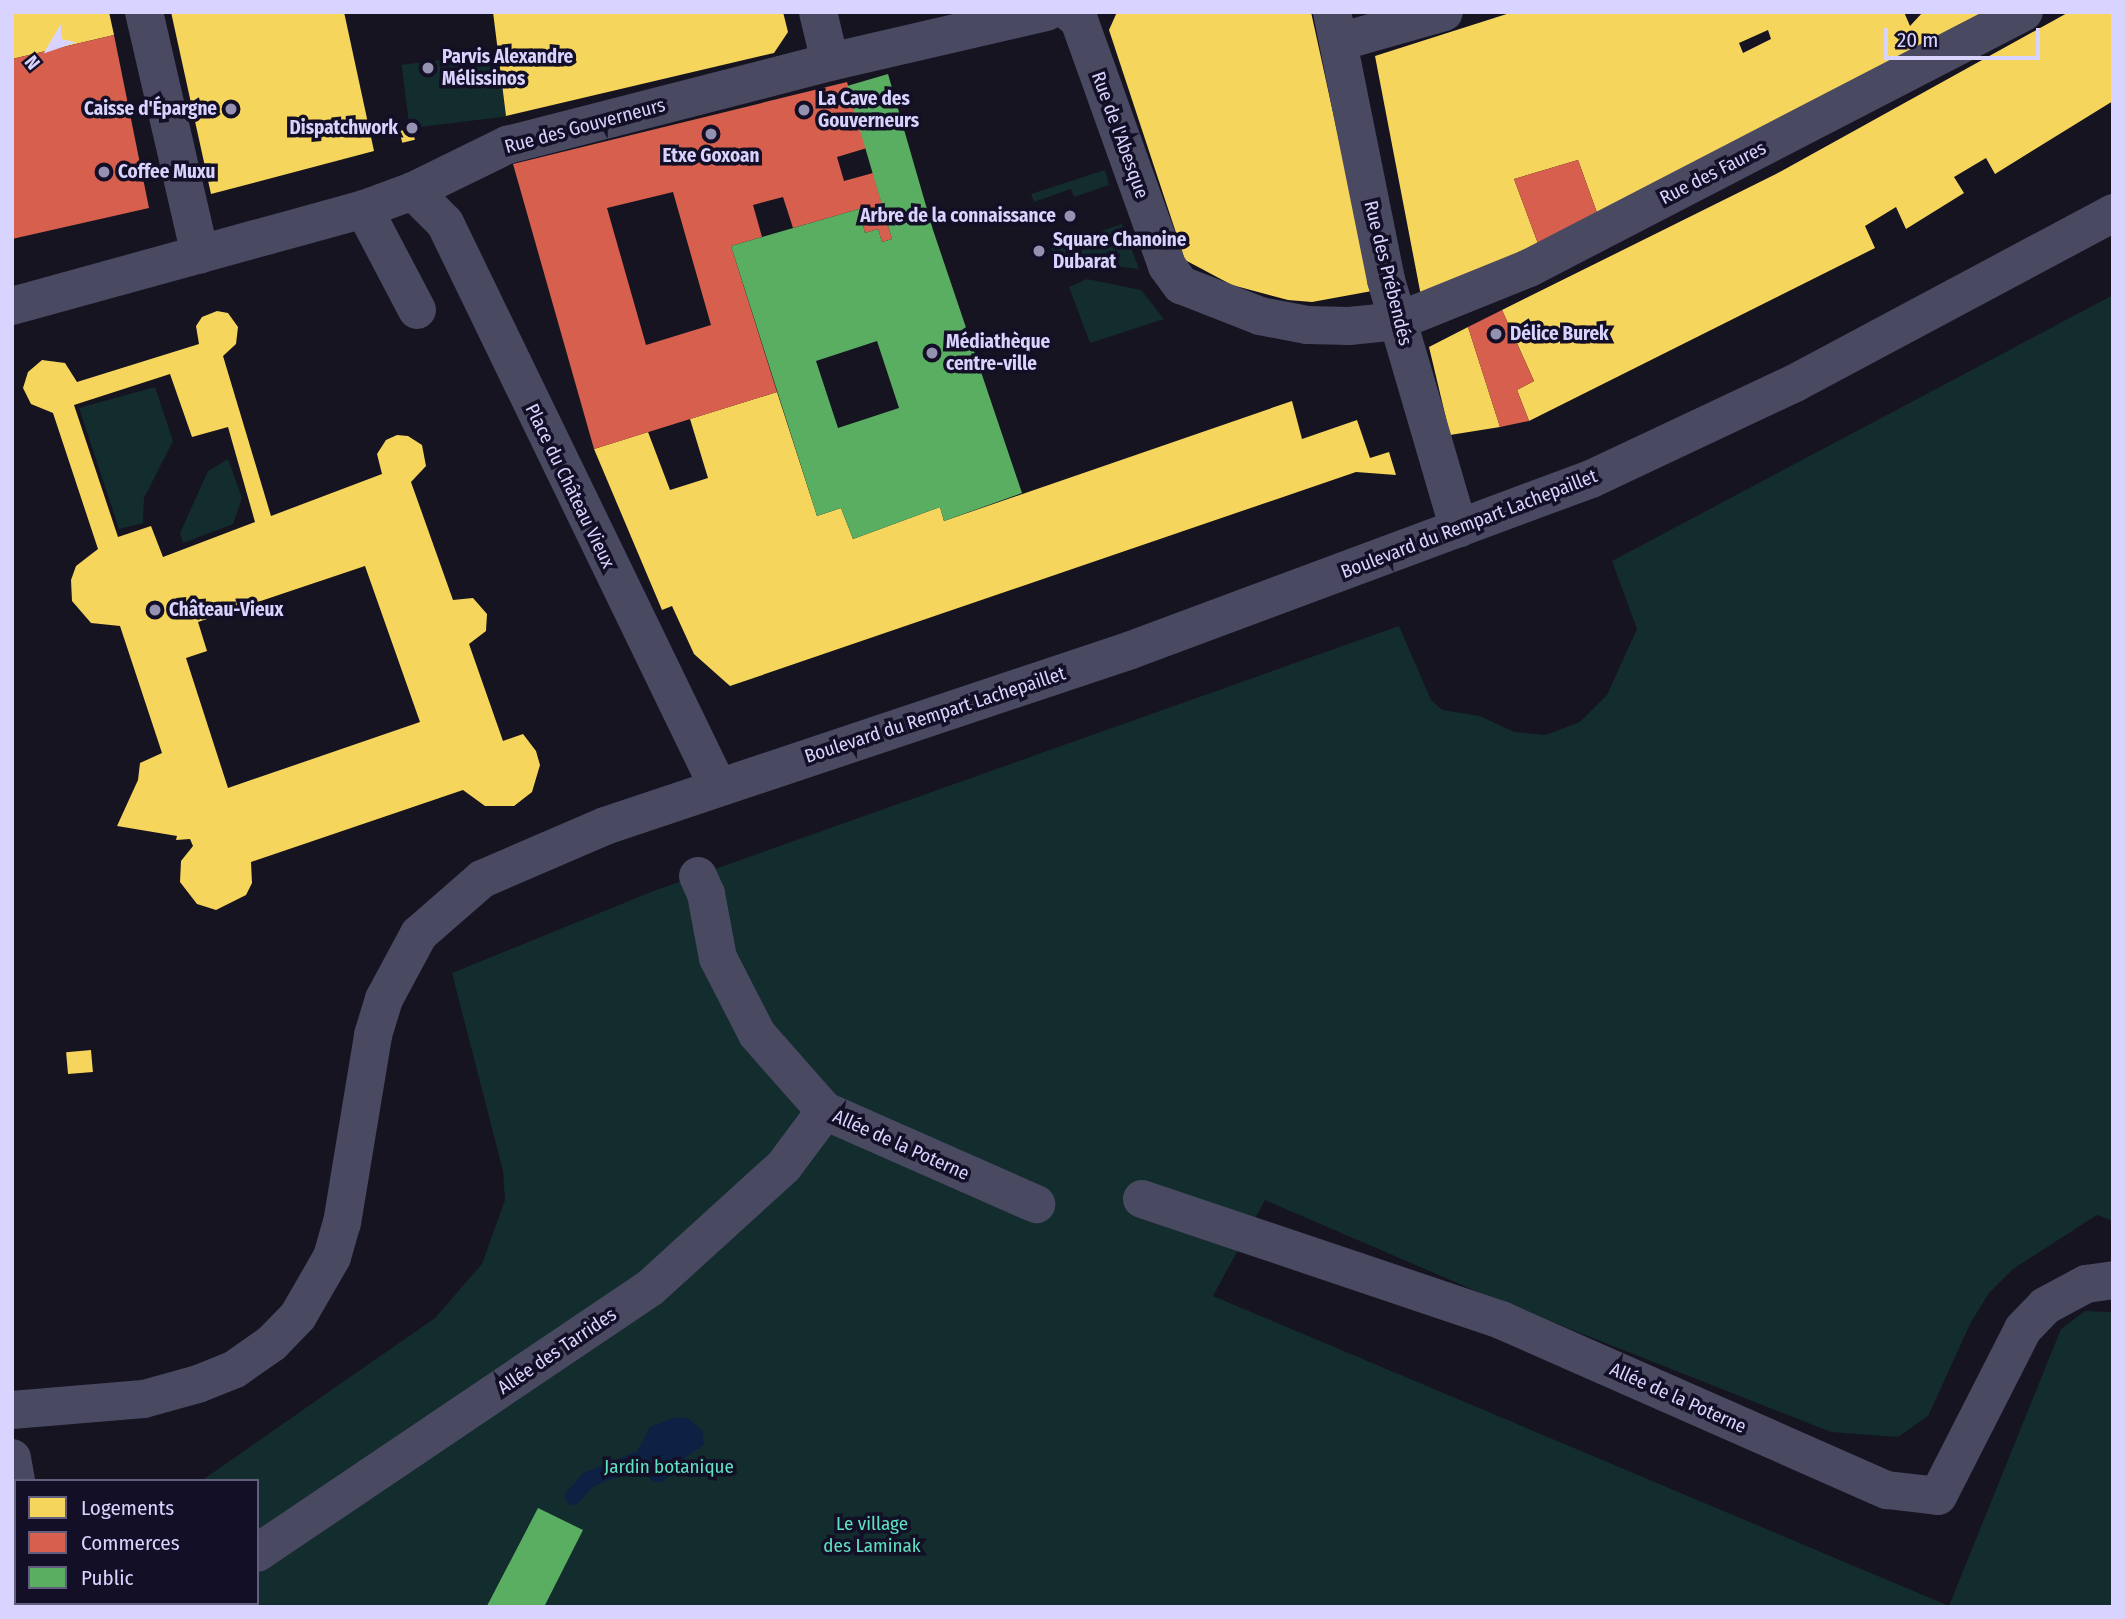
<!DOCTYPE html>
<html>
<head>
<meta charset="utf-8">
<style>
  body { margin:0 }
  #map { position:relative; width:2125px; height:1619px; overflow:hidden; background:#161421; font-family:"Fira Sans Condensed",sans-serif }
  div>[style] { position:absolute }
  .green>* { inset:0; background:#132c2d; transform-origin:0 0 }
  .water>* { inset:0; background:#0d2144 }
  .homes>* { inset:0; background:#f6d55c; transform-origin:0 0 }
  .shops>* { inset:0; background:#d6604d }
  .public>* { inset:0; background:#5aae61 }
  .stream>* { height:16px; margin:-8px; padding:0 8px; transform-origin:8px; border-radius:8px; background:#0d2144 }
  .street>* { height:38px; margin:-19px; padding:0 19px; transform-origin:19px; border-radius:19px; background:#4a4962 }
  .dots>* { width:19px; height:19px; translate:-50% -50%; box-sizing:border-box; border:4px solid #130f26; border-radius:50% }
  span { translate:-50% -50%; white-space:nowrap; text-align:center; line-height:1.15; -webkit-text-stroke:7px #130f26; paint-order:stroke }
  .poi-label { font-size:19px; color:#d9d4ff; font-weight:700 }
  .left { translate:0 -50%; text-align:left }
  .right { translate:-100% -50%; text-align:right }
  .street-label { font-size:19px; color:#d9d4ff }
  .park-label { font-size:19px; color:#5fe0c0 }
  .frame { position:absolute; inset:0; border:14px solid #d9d4ff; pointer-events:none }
  .legend { position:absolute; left:14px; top:1479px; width:245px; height:126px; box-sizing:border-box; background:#130f26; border:2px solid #625e7d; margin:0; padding:9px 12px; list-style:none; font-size:21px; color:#d9d4ff }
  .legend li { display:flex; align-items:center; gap:14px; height:35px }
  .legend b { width:35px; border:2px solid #625e7d }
  .north { position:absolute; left:14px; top:14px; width:70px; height:70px; -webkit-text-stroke:5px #130f26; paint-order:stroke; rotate:231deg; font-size:19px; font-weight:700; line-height:28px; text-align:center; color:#d9d4ff }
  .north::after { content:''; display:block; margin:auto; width:24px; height:32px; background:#d9d4ff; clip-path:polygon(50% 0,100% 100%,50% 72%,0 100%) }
  .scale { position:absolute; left:1884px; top:28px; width:156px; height:32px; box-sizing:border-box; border:4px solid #d9d4ff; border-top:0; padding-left:9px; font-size:21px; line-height:24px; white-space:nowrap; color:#d9d4ff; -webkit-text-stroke:5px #130f26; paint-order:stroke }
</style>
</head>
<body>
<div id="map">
  <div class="green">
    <i style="left:498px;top:53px;width:64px;height:97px;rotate:83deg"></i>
    <i style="clip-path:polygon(1105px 170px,1109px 185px,1074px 197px,1071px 189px,1034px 202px,1031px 194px)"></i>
    <i style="clip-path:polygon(1122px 224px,1139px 269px,1056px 259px,1051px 248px)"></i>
    <i style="clip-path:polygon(1087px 279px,1141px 290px,1164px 319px,1090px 343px,1069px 287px)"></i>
    <i style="clip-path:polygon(2113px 295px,2113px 1221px,2097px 1215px,2013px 1269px,1989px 1293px,1971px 1322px,1928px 1416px,1898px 1437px,1831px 1432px,1499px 1301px,1265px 1200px,1213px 1296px,1949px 1606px,2061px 1329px,2085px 1311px,2109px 1312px,2113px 1313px,2113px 1607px,93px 1607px,92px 1603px,257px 1603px,257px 1481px,201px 1481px,435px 1318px,482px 1264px,505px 1200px,503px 1171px,452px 973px,656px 890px,1399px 626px,1431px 700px,1442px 710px,1480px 716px,1514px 732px,1546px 735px,1580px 722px,1607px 695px,1637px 629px,1612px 561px)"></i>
    <i style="clip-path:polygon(155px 387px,173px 441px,144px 498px,143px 523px,119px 529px,79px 408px)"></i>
    <i style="clip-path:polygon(228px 459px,242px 498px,233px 524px,183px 543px,180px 533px,208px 471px)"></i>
  </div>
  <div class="water">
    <i style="clip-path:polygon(676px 1417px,689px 1419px,702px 1430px,704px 1445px,677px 1463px,663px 1482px,655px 1482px,646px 1476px,636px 1454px,650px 1427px)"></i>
  </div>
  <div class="homes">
    <i style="clip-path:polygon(12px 12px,109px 12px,114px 35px,12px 59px)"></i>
    <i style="clip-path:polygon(171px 12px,344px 12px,374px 151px,211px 194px)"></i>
    <i style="clip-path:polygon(493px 12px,783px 12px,788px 32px,774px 53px,506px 116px)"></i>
    <i style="clip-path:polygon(1117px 12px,1311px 12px,1372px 291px,1312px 302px,1288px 300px,1232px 285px,1185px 260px,1109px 30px)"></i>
    <i style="clip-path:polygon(evenodd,1513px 12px,1904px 12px,1910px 26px,1923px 12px,1990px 12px,1600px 221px,1578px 160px,1514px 179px,1540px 249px,1421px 296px,1375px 56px,1513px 12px,1768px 30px,1771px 39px,1743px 53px,1739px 43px,1768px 30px)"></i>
    <i style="clip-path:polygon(2069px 12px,2113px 12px,2113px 101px,1995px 174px,1986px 158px,1954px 177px,1964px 193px,1906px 229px,1896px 207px,1865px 226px,1875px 248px,1529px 421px,1517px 390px,1534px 381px,1502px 310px,1776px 174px)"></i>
    <i style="left:412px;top:128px;width:12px;height:13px;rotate:76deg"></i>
    <i style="clip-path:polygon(evenodd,217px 311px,228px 313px,238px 327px,236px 344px,223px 356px,271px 516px,382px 474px,377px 454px,386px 440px,397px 435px,408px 436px,422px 445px,426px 466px,411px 482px,453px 600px,473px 598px,487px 614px,486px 631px,469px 644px,503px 741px,523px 734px,536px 751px,540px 765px,532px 792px,514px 806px,485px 806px,463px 790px,251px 862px,252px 883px,246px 895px,216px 910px,197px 904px,180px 882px,181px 861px,193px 846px,190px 839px,176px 840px,177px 836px,117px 826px,138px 780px,140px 763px,162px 753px,120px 626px,91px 623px,72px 601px,71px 580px,76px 566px,98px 549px,53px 413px,31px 404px,23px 388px,28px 372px,42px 360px,65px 363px,77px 382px,199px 344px,196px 326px,202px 317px,217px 311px,170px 374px,192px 437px,228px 427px,255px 522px,163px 557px,151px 526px,118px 537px,74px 405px,170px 374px,217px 311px,365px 566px,420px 722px,228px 788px,186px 658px,207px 651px,198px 622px,365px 566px)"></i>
    <i style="clip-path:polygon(1468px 327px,1500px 427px,1450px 435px,1429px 347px)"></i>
    <i style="clip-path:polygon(777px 392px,817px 516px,841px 508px,853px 539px,940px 507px,944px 521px,1292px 401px,1302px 439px,1357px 420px,1370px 458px,1389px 452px,1396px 475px,1356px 472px,730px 686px,694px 654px,672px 606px,662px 610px,594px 449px,648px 432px,670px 490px,708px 478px,690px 419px)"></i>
    <i style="left:91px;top:1050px;width:22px;height:25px;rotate:85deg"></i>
  </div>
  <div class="shops">
    <i style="clip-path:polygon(114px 35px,149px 208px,12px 239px,12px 59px)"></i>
    <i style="clip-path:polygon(evenodd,847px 82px,867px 148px,837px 157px,844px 181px,873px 173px,892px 239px,882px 242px,878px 229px,865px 233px,859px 209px,793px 228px,783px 197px,753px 205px,762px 237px,731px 246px,777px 392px,594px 449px,513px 164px,847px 82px,673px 192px,711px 325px,646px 345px,607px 208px,673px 192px)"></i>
    <i style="clip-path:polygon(1578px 160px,1600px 221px,1540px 249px,1514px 179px)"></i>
    <i style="clip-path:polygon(1502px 310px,1534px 381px,1517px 390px,1529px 421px,1500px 427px,1468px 327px)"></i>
  </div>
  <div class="public">
    <i style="clip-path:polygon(evenodd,888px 74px,933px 230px,1022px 493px,944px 521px,940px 507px,853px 539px,841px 508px,817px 516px,731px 246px,859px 209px,865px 233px,878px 229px,882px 242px,892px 239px,847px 86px,888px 74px,877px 341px,899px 408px,838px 428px,816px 361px,877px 341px)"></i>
    <i style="clip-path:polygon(538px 1508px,583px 1530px,544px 1607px,487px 1606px)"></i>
  </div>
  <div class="stream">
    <i style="left:573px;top:1497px;width:23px;rotate:-49deg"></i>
    <i style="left:588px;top:1480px;width:53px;rotate:-22.2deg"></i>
  </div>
  <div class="street">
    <i style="left:144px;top:12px;width:249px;rotate:77deg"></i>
    <i style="left:818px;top:12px;width:51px;rotate:76.5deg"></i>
    <i style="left:1069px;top:12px;width:13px;rotate:39deg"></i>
    <i style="left:1079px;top:20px;width:261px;rotate:70.3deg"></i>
    <i style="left:1167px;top:266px;width:24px;rotate:54deg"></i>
    <i style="left:1181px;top:285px;width:85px;rotate:21.4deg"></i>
    <i style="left:1260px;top:316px;width:48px;rotate:10.8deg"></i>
    <i style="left:1307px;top:325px;width:42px;rotate:1.4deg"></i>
    <i style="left:1349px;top:326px;width:49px;rotate:-5.8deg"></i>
    <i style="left:1398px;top:321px;width:141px;rotate:-22deg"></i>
    <i style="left:1529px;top:268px;width:557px;rotate:-27.35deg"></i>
    <i style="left:1332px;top:12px;width:273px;rotate:78.6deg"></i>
    <i style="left:1386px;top:280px;width:259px;rotate:73.7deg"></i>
    <i style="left:1339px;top:42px;width:109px;rotate:-15.9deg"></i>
    <i style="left:413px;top:191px;width:45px;rotate:45deg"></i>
    <i style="left:445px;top:223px;width:627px;rotate:64.17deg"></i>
    <i style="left:364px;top:209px;width:114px;rotate:62.3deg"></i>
    <i style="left:12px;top:306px;width:365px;rotate:-15.4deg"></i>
    <i style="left:364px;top:209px;width:52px;rotate:-20.2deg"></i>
    <i style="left:413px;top:191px;width:105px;rotate:-26.1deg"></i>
    <i style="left:507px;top:145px;width:333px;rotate:-14.4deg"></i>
    <i style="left:830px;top:62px;width:222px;rotate:-13deg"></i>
    <i style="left:698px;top:876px;width:20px;rotate:66deg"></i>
    <i style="left:706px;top:894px;width:65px;rotate:79.4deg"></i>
    <i style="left:718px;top:958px;width:85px;rotate:62.8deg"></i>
    <i style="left:757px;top:1034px;width:103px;rotate:48.6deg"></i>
    <i style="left:825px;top:1111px;width:231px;rotate:23.8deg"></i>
    <i style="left:1142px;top:1199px;width:379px;rotate:18.6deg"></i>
    <i style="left:1501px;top:1320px;width:422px;rotate:23.8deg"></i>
    <i style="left:1887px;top:1490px;width:51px;rotate:6.7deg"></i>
    <i style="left:1938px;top:1496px;width:187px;rotate:-63deg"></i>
    <i style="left:2023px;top:1329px;width:32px;rotate:-46deg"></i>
    <i style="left:2045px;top:1306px;width:47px;rotate:-28.2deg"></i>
    <i style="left:2086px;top:1284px;width:27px;rotate:-8deg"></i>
    <i style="left:12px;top:1410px;width:132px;rotate:-4.8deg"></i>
    <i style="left:144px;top:1399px;width:56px;rotate:-15.5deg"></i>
    <i style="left:198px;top:1384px;width:40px;rotate:-22deg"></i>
    <i style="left:235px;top:1369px;width:45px;rotate:-35.1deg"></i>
    <i style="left:272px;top:1343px;width:37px;rotate:-46deg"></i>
    <i style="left:298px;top:1316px;width:68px;rotate:-60deg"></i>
    <i style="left:332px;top:1257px;width:35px;rotate:-74deg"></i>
    <i style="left:342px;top:1223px;width:191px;rotate:-80.6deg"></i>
    <i style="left:373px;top:1035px;width:38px;rotate:-73deg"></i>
    <i style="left:384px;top:999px;width:74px;rotate:-61.7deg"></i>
    <i style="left:419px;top:934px;width:84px;rotate:-41.1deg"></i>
    <i style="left:482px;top:879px;width:134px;rotate:-23.3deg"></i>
    <i style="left:605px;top:826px;width:555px;rotate:-18.5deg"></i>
    <i style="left:1131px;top:650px;width:491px;rotate:-20.4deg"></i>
    <i style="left:1591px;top:479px;width:225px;rotate:-25.2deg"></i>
    <i style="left:1795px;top:383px;width:361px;rotate:-28.1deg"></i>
    <i style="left:12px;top:1458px;width:23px;rotate:80deg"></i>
    <i style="left:257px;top:1553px;width:474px;rotate:-34deg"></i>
    <i style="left:650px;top:1288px;width:181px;rotate:-42.3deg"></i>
    <i style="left:784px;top:1166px;width:69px;rotate:-53.3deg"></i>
    <i style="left:24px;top:1603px;width:4px;rotate:90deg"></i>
    <i style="left:178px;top:1607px;width:6px;rotate:-39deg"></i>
  </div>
  <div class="dots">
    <i style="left:428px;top:68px;background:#9591b1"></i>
    <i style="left:231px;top:109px;background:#9591b1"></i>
    <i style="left:804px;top:110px;background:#9591b1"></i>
    <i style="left:412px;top:128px;background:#9591b1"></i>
    <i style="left:711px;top:134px;background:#9591b1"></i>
    <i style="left:104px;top:172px;background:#9591b1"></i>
    <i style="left:1070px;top:216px;background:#9591b1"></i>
    <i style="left:1039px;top:251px;background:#9591b1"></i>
    <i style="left:1496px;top:334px;background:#9591b1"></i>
    <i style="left:932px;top:353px;background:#9591b1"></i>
    <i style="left:155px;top:610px;background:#9591b1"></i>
  </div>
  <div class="poi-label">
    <span class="left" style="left:442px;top:68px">Parvis Alexandre<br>Mélissinos</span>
    <span class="left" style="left:818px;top:110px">La Cave des<br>Gouverneurs</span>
    <span class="right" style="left:217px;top:109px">Caisse d'Épargne</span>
    <span class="right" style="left:398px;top:128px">Dispatchwork</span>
    <span style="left:711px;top:156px">Etxe Goxoan</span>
    <span class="left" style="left:118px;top:172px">Coffee Muxu</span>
    <span class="right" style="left:1056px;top:216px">Arbre de la connaissance</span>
    <span class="left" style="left:1053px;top:251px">Square Chanoine<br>Dubarat</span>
    <span class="left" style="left:1510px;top:334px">Délice Burek</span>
    <span class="left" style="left:946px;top:353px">Médiathèque<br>centre-ville</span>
    <span class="left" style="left:169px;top:610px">Château-Vieux</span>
  </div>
  <div class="street-label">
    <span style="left:585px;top:126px;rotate:-15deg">Rue des Gouverneurs</span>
    <span style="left:1120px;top:135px;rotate:70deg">Rue de l'Abesque</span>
    <span style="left:1713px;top:173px;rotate:-27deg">Rue des Faures</span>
    <span style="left:1388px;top:273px;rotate:76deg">Rue des Prébendés</span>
    <span style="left:570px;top:486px;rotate:64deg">Place du Château Vieux</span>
    <span style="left:1469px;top:524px;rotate:-21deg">Boulevard du Rempart Lachepaillet</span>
    <span style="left:935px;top:715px;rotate:-18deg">Boulevard du Rempart Lachepaillet</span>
    <span style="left:901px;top:1145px;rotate:24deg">Allée de la Poterne</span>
    <span style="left:557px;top:1351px;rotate:-34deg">Allée des Tarrides</span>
    <span style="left:1678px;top:1398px;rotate:24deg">Allée de la Poterne</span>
  </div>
  <div class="park-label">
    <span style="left:669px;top:1467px">Jardin botanique</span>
    <span style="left:872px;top:1535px">Le village<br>des Laminak</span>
  </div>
  <div class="frame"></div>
  <ul class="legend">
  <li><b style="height:19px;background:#f6d55c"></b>Logements</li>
  <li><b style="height:19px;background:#d6604d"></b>Commerces</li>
  <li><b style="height:19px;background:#5aae61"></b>Public</li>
  </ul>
  <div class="north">N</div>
  <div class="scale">20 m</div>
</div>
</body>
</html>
